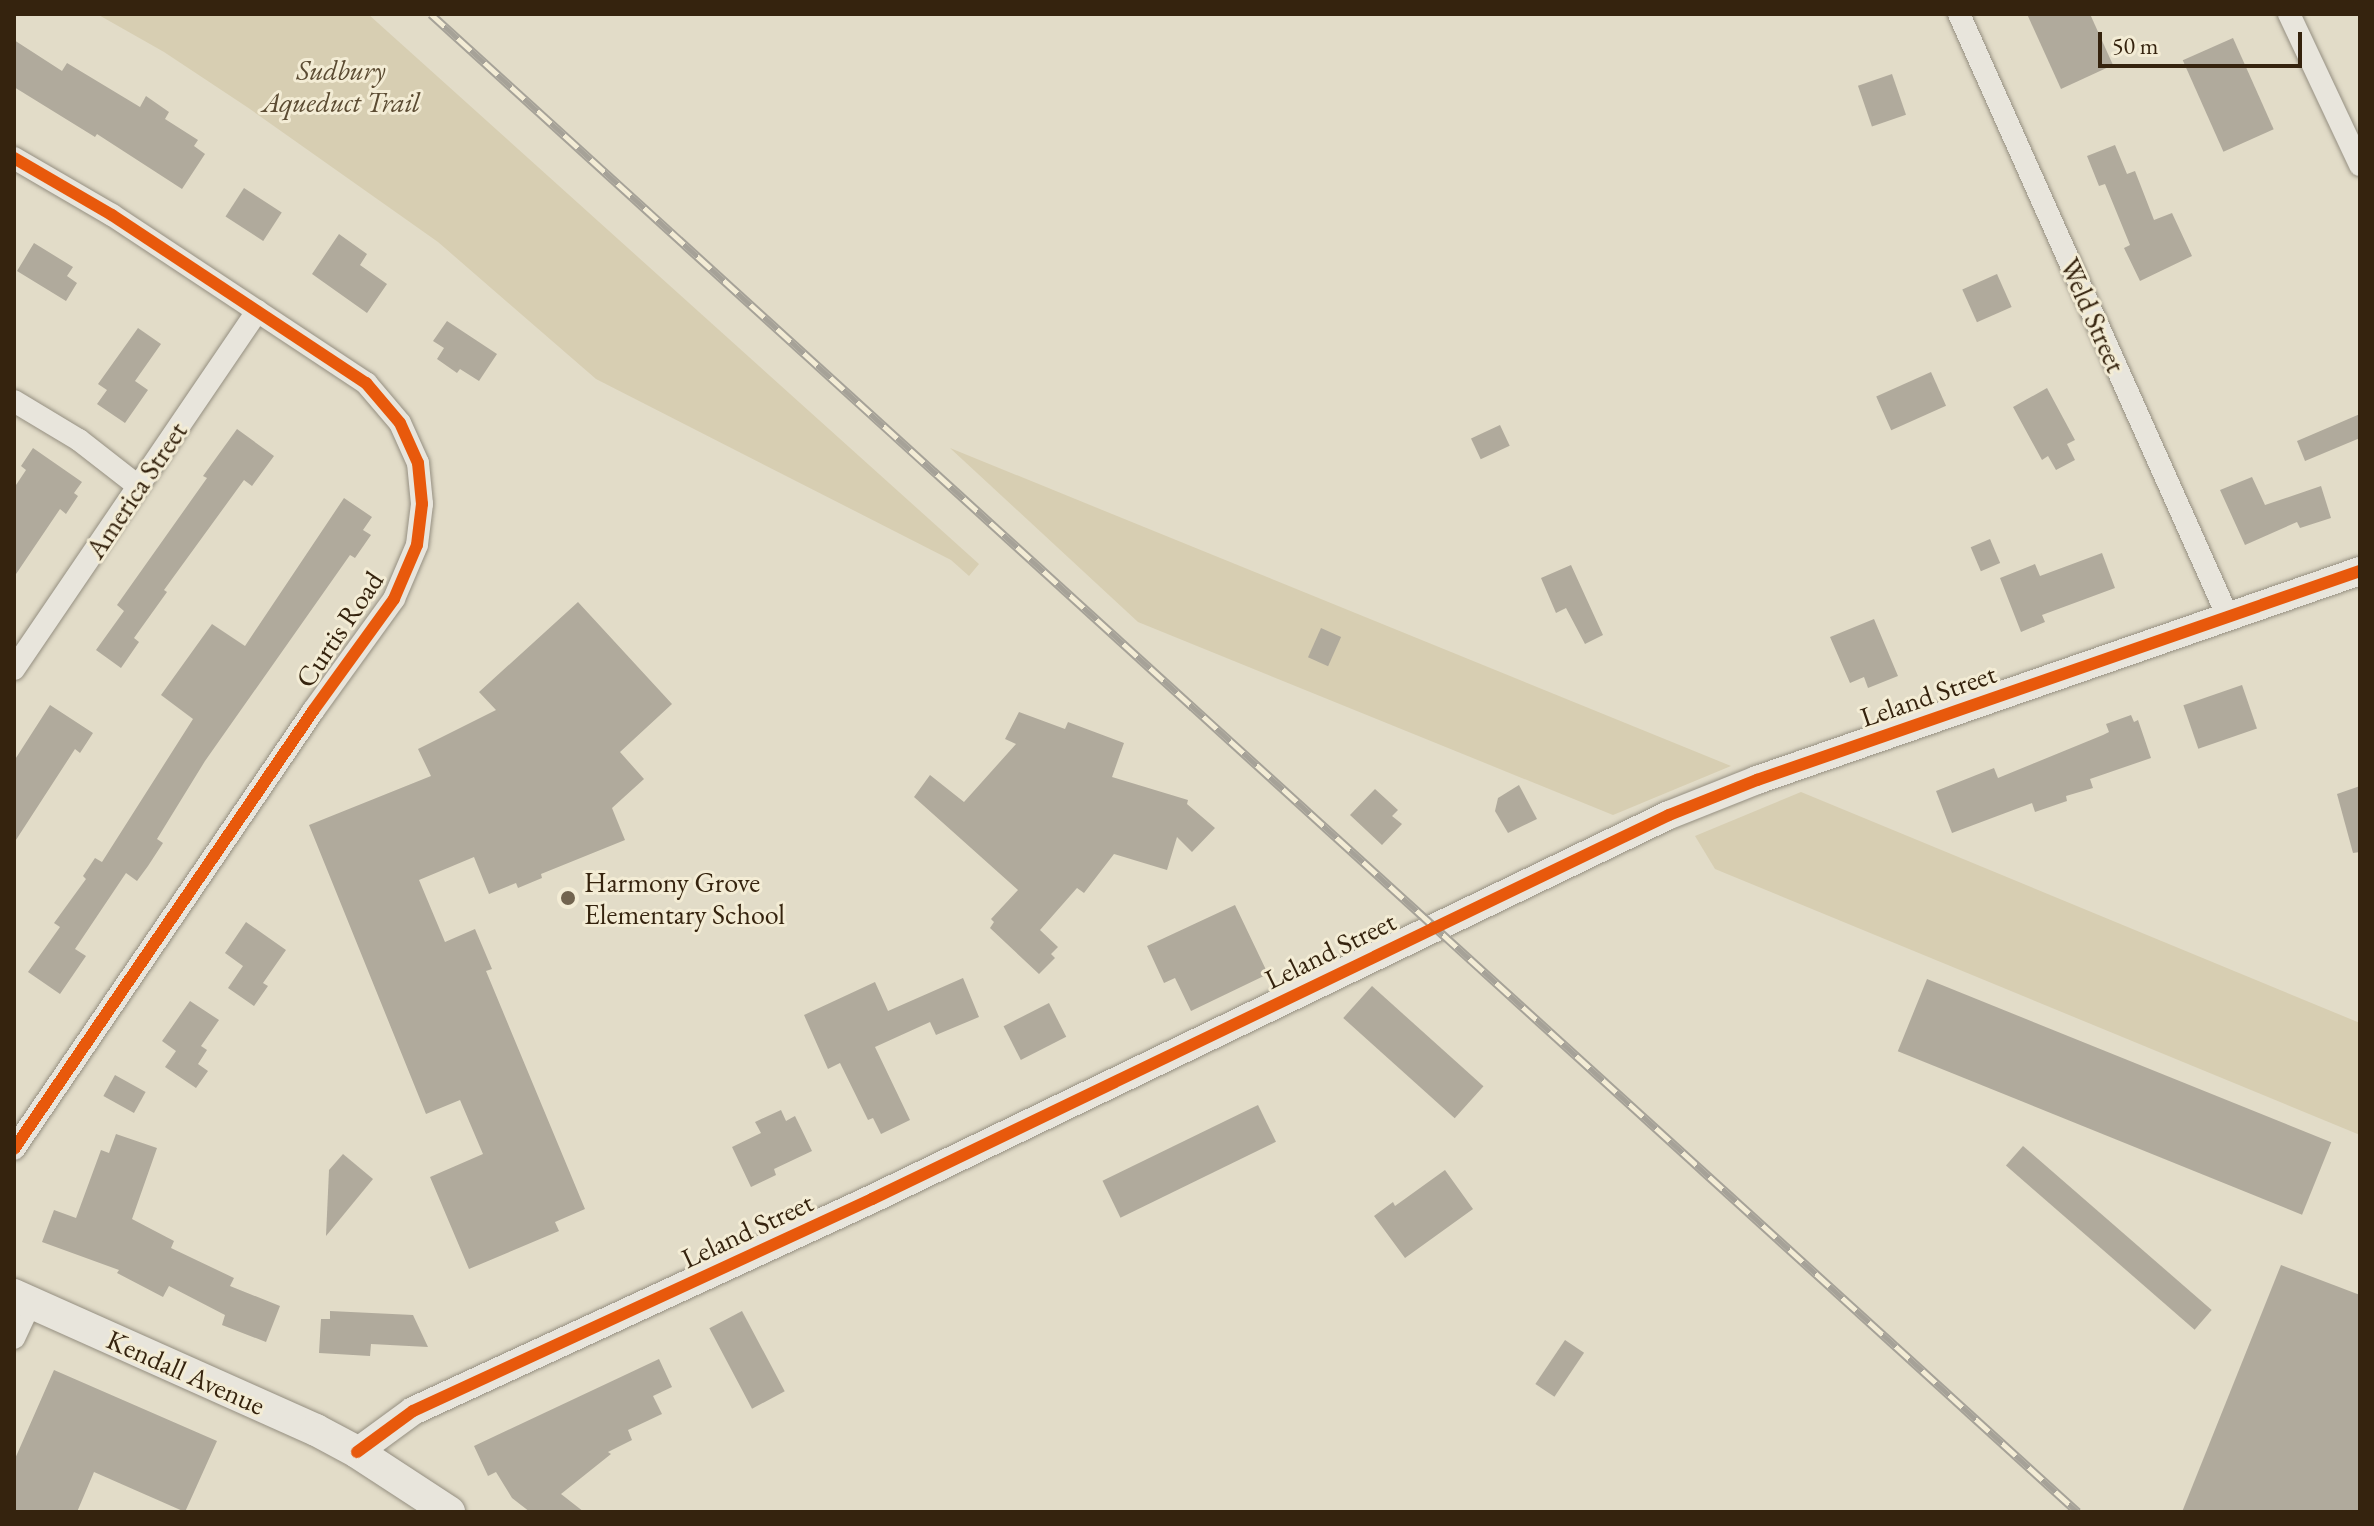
<!DOCTYPE html>
<html>
<head>
<meta charset="utf-8">
<style>
  body { margin:0 }
  #map { position:relative; width:2374px; height:1526px; overflow:hidden; background:#e2dcc8; font-family:"EB Garamond",serif }
  div>[style] { position:absolute }
  .green>* { inset:0; background:#d7ceb2 }
  .building>* { inset:0; background:#b0aa9c; transform-origin:0 0 }
  .roads { filter:drop-shadow(0 0 2px #958f81) drop-shadow(0 0 2px #958f81) }
  .minor>* { height:22px; margin:-11px; padding:0 11px; transform-origin:11px; border-radius:11px; background:#e8e5dc }
  .tertiary>* { height:28px; margin:-14px; padding:0 14px; transform-origin:14px; border-radius:14px; background:#e8e5dc }
  .secondary>* { height:32px; margin:-16px; padding:0 16px; transform-origin:16px; border-radius:16px; background:#e8e5dc }
  .rail>* { height:9px; margin-top:-4.5px; transform-origin:0; background:repeating-linear-gradient(90deg,#f3ecd5 0 18px,#a6a298 0 36px); box-sizing:border-box; border-block:2px solid #a6a298 }
  .cycleway>* { height:12px; margin:-6px; padding:0 6px; transform-origin:6px; border-radius:6px; background:#e8590c }
  .dots>* { width:22px; height:22px; translate:-50% -50%; box-sizing:border-box; border:4px solid #f3ecd5; border-radius:50% }
  span { translate:-50% -50%; white-space:nowrap; text-align:center; line-height:1.15; -webkit-text-stroke:6px #f3ecd5; paint-order:stroke }
  .park-label { font-size:28px; color:#5b4b32; font-style:italic }
  .street-label { font-size:28px; color:#35230e }
  .poi-label { font-size:28px; color:#35230e }
  .left { translate:0 -50%; text-align:left }
  .frame { position:absolute; inset:0; border:16px solid #35230e; pointer-events:none }
  .scale { position:absolute; left:2098px; top:32px; width:204px; height:36px; box-sizing:border-box; border:4px solid #35230e; border-top:0; padding-left:10px; font-size:24px; line-height:28px; white-space:nowrap; color:#35230e; -webkit-text-stroke:6px #f3ecd5; paint-order:stroke }
</style>
</head>
<body>
<div id="map">
  <div class="green">
    <i style="clip-path:polygon(97px 14px,368px 14px,979px 564px,969px 576px,951px 560px,596px 379px,438px 242px,247px 107px,164px 52px)"></i>
    <i style="clip-path:polygon(950px 448px,1731px 766px,1613px 815px,1138px 622px)"></i>
    <i style="clip-path:polygon(1801px 792px,2360px 1023px,2360px 1135px,1715px 869px,1695px 836px)"></i>
  </div>
  <div class="building">
    <i style="clip-path:polygon(2027px 14px,2090px 14px,2113px 65px,2061px 89px)"></i>
    <i style="left:2233px;top:38px;width:100px;height:55px;rotate:66deg"></i>
    <i style="clip-path:polygon(14px 40px,62px 71px,67px 63px,140px 107px,146px 96px,169px 112px,165px 119px,198px 140px,194px 146px,205px 154px,182px 189px,97px 134px,95px 137px,14px 87px)"></i>
    <i style="left:1892px;top:74px;width:43px;height:36px;rotate:71deg"></i>
    <i style="clip-path:polygon(2115px 145px,2127px 174px,2135px 171px,2154px 220px,2172px 213px,2192px 256px,2140px 281px,2124px 248px,2130px 245px,2105px 184px,2099px 186px,2087px 156px)"></i>
    <i style="left:244px;top:188px;width:45px;height:34px;rotate:33deg"></i>
    <i style="clip-path:polygon(339px 234px,367px 254px,360px 265px,387px 284px,367px 313px,312px 274px)"></i>
    <i style="clip-path:polygon(34px 243px,73px 267px,67px 276px,77px 283px,66px 301px,17px 271px)"></i>
    <i style="left:1997px;top:274px;width:36px;height:38px;rotate:66deg"></i>
    <i style="clip-path:polygon(447px 321px,497px 354px,479px 381px,460px 369px,457px 373px,437px 359px,444px 348px,433px 341px)"></i>
    <i style="clip-path:polygon(138px 328px,161px 344px,135px 381px,148px 390px,125px 423px,97px 404px,107px 390px,98px 384px)"></i>
    <i style="left:1931px;top:372px;width:37px;height:60px;rotate:66deg"></i>
    <i style="clip-path:polygon(2047px 388px,2075px 440px,2067px 444px,2075px 460px,2056px 470px,2048px 456px,2042px 460px,2013px 407px)"></i>
    <i style="clip-path:polygon(2360px 414px,2360px 438px,2305px 461px,2297px 441px)"></i>
    <i style="left:1500px;top:425px;width:23px;height:32px;rotate:65deg"></i>
    <i style="clip-path:polygon(237px 429px,274px 456px,252px 486px,244px 480px,164px 590px,167px 592px,134px 638px,139px 642px,121px 668px,96px 650px,124px 611px,117px 605px,207px 478px,203px 476px)"></i>
    <i style="clip-path:polygon(33px 448px,82px 482px,74px 493px,78px 496px,66px 514px,60px 509px,14px 577px,14px 488px,26px 470px,21px 466px)"></i>
    <i style="clip-path:polygon(2252px 477px,2265px 505px,2321px 486px,2331px 518px,2300px 528px,2297px 522px,2245px 545px,2220px 490px)"></i>
    <i style="clip-path:polygon(344px 498px,372px 517px,363px 530px,371px 535px,355px 558px,350px 555px,205px 761px,157px 839px,163px 843px,148px 866px,137px 881px,126px 873px,75px 949px,86px 956px,60px 994px,28px 972px,60px 927px,54px 923px,86px 879px,83px 876px,95px 858px,102px 862px,193px 719px,161px 695px,212px 624px,245px 646px)"></i>
    <i style="left:1990px;top:539px;width:26px;height:21px;rotate:67deg"></i>
    <i style="clip-path:polygon(2102px 553px,2115px 588px,2042px 615px,2045px 622px,2021px 632px,2000px 578px,2035px 564px,2040px 576px)"></i>
    <i style="clip-path:polygon(1571px 565px,1603px 635px,1585px 644px,1566px 608px,1556px 613px,1541px 578px)"></i>
    <i style="clip-path:polygon(578px 602px,672px 704px,620px 752px,644px 779px,612px 808px,625px 840px,541px 874px,542px 878px,518px 888px,516px 883px,489px 894px,474px 857px,419px 880px,445px 942px,475px 929px,492px 969px,486px 971px,585px 1209px,555px 1222px,559px 1231px,469px 1269px,430px 1177px,483px 1154px,460px 1100px,426px 1114px,309px 825px,431px 776px,418px 749px,496px 710px,479px 692px)"></i>
    <i style="clip-path:polygon(1874px 619px,1898px 676px,1868px 688px,1864px 677px,1850px 683px,1830px 637px)"></i>
    <i style="left:1321px;top:628px;width:22px;height:32px;rotate:24deg"></i>
    <i style="left:2242px;top:685px;width:46px;height:62px;rotate:71deg"></i>
    <i style="clip-path:polygon(50px 705px,93px 733px,80px 753px,75px 749px,14px 843px,14px 761px)"></i>
    <i style="clip-path:polygon(1019px 712px,1065px 729px,1068px 722px,1124px 743px,1112px 777px,1188px 800px,1187px 804px,1215px 828px,1192px 852px,1177px 837px,1167px 870px,1114px 854px,1084px 893px,1077px 888px,1040px 930px,1058px 947px,1051px 954px,1055px 958px,1039px 974px,990px 928px,994px 922px,991px 919px,1018px 890px,914px 797px,930px 775px,964px 802px,1016px 744px,1005px 739px)"></i>
    <i style="clip-path:polygon(2131px 715px,2134px 722px,2138px 720px,2151px 758px,2090px 779px,2093px 788px,2066px 796px,2067px 801px,2035px 812px,2032px 803px,1952px 833px,1936px 791px,1994px 768px,1998px 778px,2103px 735px,2109px 732px,2106px 724px)"></i>
    <i style="clip-path:polygon(1519px 785px,1537px 819px,1508px 833px,1495px 811px,1498px 798px)"></i>
    <i style="clip-path:polygon(2360px 786px,2360px 852px,2353px 853px,2337px 794px)"></i>
    <i style="clip-path:polygon(1375px 789px,1398px 810px,1392px 816px,1402px 824px,1382px 845px,1350px 815px)"></i>
    <i style="clip-path:polygon(1235px 905px,1268px 974px,1191px 1011px,1175px 978px,1164px 983px,1147px 946px)"></i>
    <i style="clip-path:polygon(246px 922px,286px 950px,263px 983px,268px 986px,254px 1006px,228px 988px,243px 966px,225px 953px)"></i>
    <i style="clip-path:polygon(963px 978px,979px 1017px,936px 1035px,930px 1022px,875px 1047px,910px 1120px,881px 1134px,873px 1118px,868px 1120px,840px 1063px,828px 1069px,804px 1015px,875px 982px,888px 1011px)"></i>
    <i style="left:1927px;top:979px;width:436px;height:78px;rotate:22deg"></i>
    <i style="left:1372px;top:986px;width:150px;height:43px;rotate:42deg"></i>
    <i style="clip-path:polygon(190px 1001px,219px 1020px,201px 1046px,207px 1050px,198px 1064px,208px 1071px,196px 1088px,165px 1067px,176px 1051px,162px 1041px)"></i>
    <i style="left:1049px;top:1003px;width:38px;height:51px;rotate:63deg"></i>
    <i style="left:115px;top:1075px;width:35px;height:24px;rotate:29deg"></i>
    <i style="left:1258px;top:1105px;width:41px;height:173px;rotate:64deg"></i>
    <i style="clip-path:polygon(781px 1110px,786px 1121px,795px 1116px,812px 1151px,774px 1169px,776px 1175px,751px 1187px,732px 1147px,761px 1133px,755px 1122px)"></i>
    <i style="clip-path:polygon(116px 1134px,157px 1148px,132px 1219px,174px 1241px,171px 1248px,234px 1278px,230px 1286px,280px 1306px,266px 1342px,222px 1325px,225px 1315px,169px 1286px,163px 1297px,117px 1273px,119px 1270px,42px 1242px,54px 1210px,76px 1218px,101px 1150px,109px 1153px)"></i>
    <i style="left:2023px;top:1146px;width:250px;height:26px;rotate:41deg"></i>
    <i style="clip-path:polygon(343px 1154px,373px 1179px,326px 1236px,329px 1170px)"></i>
    <i style="clip-path:polygon(1445px 1170px,1473px 1209px,1405px 1258px,1374px 1216px,1393px 1202px,1395px 1206px)"></i>
    <i style="clip-path:polygon(2281px 1265px,2360px 1295px,2360px 1512px,2182px 1512px)"></i>
    <i style="clip-path:polygon(330px 1311px,413px 1315px,428px 1347px,371px 1344px,370px 1356px,319px 1353px,321px 1319px,330px 1319px)"></i>
    <i style="left:742px;top:1311px;width:91px;height:37px;rotate:62deg"></i>
    <i style="left:1565px;top:1340px;width:23px;height:53px;rotate:34deg"></i>
    <i style="clip-path:polygon(659px 1359px,672px 1387px,653px 1396px,662px 1414px,628px 1430px,632px 1440px,608px 1452px,611px 1454px,561px 1494px,584px 1512px,530px 1512px,512px 1498px,496px 1472px,488px 1476px,474px 1446px)"></i>
    <i style="clip-path:polygon(54px 1370px,217px 1441px,185px 1512px,94px 1472px,77px 1512px,14px 1512px,14px 1461px)"></i>
  </div>
  <div class="roads">
    <div class="minor">
      <i style="left:1959px;top:14px;width:660px;rotate:65.96deg"></i>
      <i style="left:2289px;top:14px;width:167px;rotate:64.8deg"></i>
      <i style="left:14px;top:158px;width:113px;rotate:30.2deg"></i>
      <i style="left:112px;top:215px;width:305px;rotate:33.5deg"></i>
      <i style="left:366px;top:383px;width:52px;rotate:49.6deg"></i>
      <i style="left:400px;top:423px;width:44px;rotate:65.8deg"></i>
      <i style="left:418px;top:463px;width:41px;rotate:84.4deg"></i>
      <i style="left:422px;top:504px;width:41px;rotate:97deg"></i>
      <i style="left:417px;top:545px;width:59px;rotate:113.1deg"></i>
      <i style="left:394px;top:599px;width:138px;rotate:125.9deg"></i>
      <i style="left:313px;top:711px;width:530px;rotate:124.32deg"></i>
      <i style="left:14px;top:401px;width:76px;rotate:31deg"></i>
      <i style="left:79px;top:440px;width:75px;rotate:37.9deg"></i>
      <i style="left:14px;top:669px;width:433px;rotate:-55.8deg"></i>
      <i style="left:14px;top:1338px;width:38px;rotate:-65deg"></i>
    </div>
    <div class="tertiary">
      <i style="left:357px;top:1452px;width:69px;rotate:-36.2deg"></i>
      <i style="left:413px;top:1411px;width:506px;rotate:-24.79deg"></i>
      <i style="left:872px;top:1199px;width:885px;rotate:-25.73deg"></i>
      <i style="left:1669px;top:815px;width:95px;rotate:-21.7deg"></i>
      <i style="left:1757px;top:780px;width:638px;rotate:-19.12deg"></i>
    </div>
    <div class="secondary">
      <i style="left:14px;top:1295px;width:331px;rotate:24.1deg"></i>
      <i style="left:316px;top:1430px;width:47px;rotate:28.2deg"></i>
      <i style="left:357px;top:1452px;width:110px;rotate:33.1deg"></i>
    </div>
  </div>
  <div class="rail">
    <i style="left:431px;top:14px;width:2226px;rotate:42.29deg"></i>
  </div>
  <div class="cycleway">
    <i style="left:14px;top:158px;width:113px;rotate:30.2deg"></i>
    <i style="left:112px;top:215px;width:305px;rotate:33.5deg"></i>
    <i style="left:366px;top:383px;width:52px;rotate:49.6deg"></i>
    <i style="left:400px;top:423px;width:44px;rotate:65.8deg"></i>
    <i style="left:418px;top:463px;width:41px;rotate:84.4deg"></i>
    <i style="left:422px;top:504px;width:41px;rotate:97deg"></i>
    <i style="left:417px;top:545px;width:59px;rotate:113.1deg"></i>
    <i style="left:394px;top:599px;width:138px;rotate:125.9deg"></i>
    <i style="left:313px;top:711px;width:530px;rotate:124.32deg"></i>
    <i style="left:357px;top:1452px;width:69px;rotate:-36.2deg"></i>
    <i style="left:413px;top:1411px;width:506px;rotate:-24.79deg"></i>
    <i style="left:872px;top:1199px;width:885px;rotate:-25.73deg"></i>
    <i style="left:1669px;top:815px;width:95px;rotate:-21.7deg"></i>
    <i style="left:1757px;top:780px;width:638px;rotate:-19.12deg"></i>
  </div>
  <div class="dots">
    <i style="left:568px;top:898px;background:#72644f"></i>
  </div>
  <div class="park-label">
    <span style="left:341px;top:86px">Sudbury<br>Aqueduct Trail</span>
  </div>
  <div class="street-label">
    <span style="left:2093px;top:315px;rotate:66deg">Weld Street</span>
    <span style="left:136px;top:490px;rotate:-56deg">America Street</span>
    <span style="left:339px;top:629px;rotate:-56deg">Curtis Road</span>
    <span style="left:1928px;top:695px;rotate:-19deg">Leland Street</span>
    <span style="left:1330px;top:950px;rotate:-26deg">Leland Street</span>
    <span style="left:747px;top:1230px;rotate:-25deg">Leland Street</span>
    <span style="left:186px;top:1372px;rotate:24deg">Kendall Avenue</span>
  </div>
  <div class="poi-label">
    <span class="left" style="left:584px;top:898px">Harmony Grove<br>Elementary School</span>
  </div>
  <div class="frame"></div>
  <div class="scale">50 m</div>
</div>
</body>
</html>
